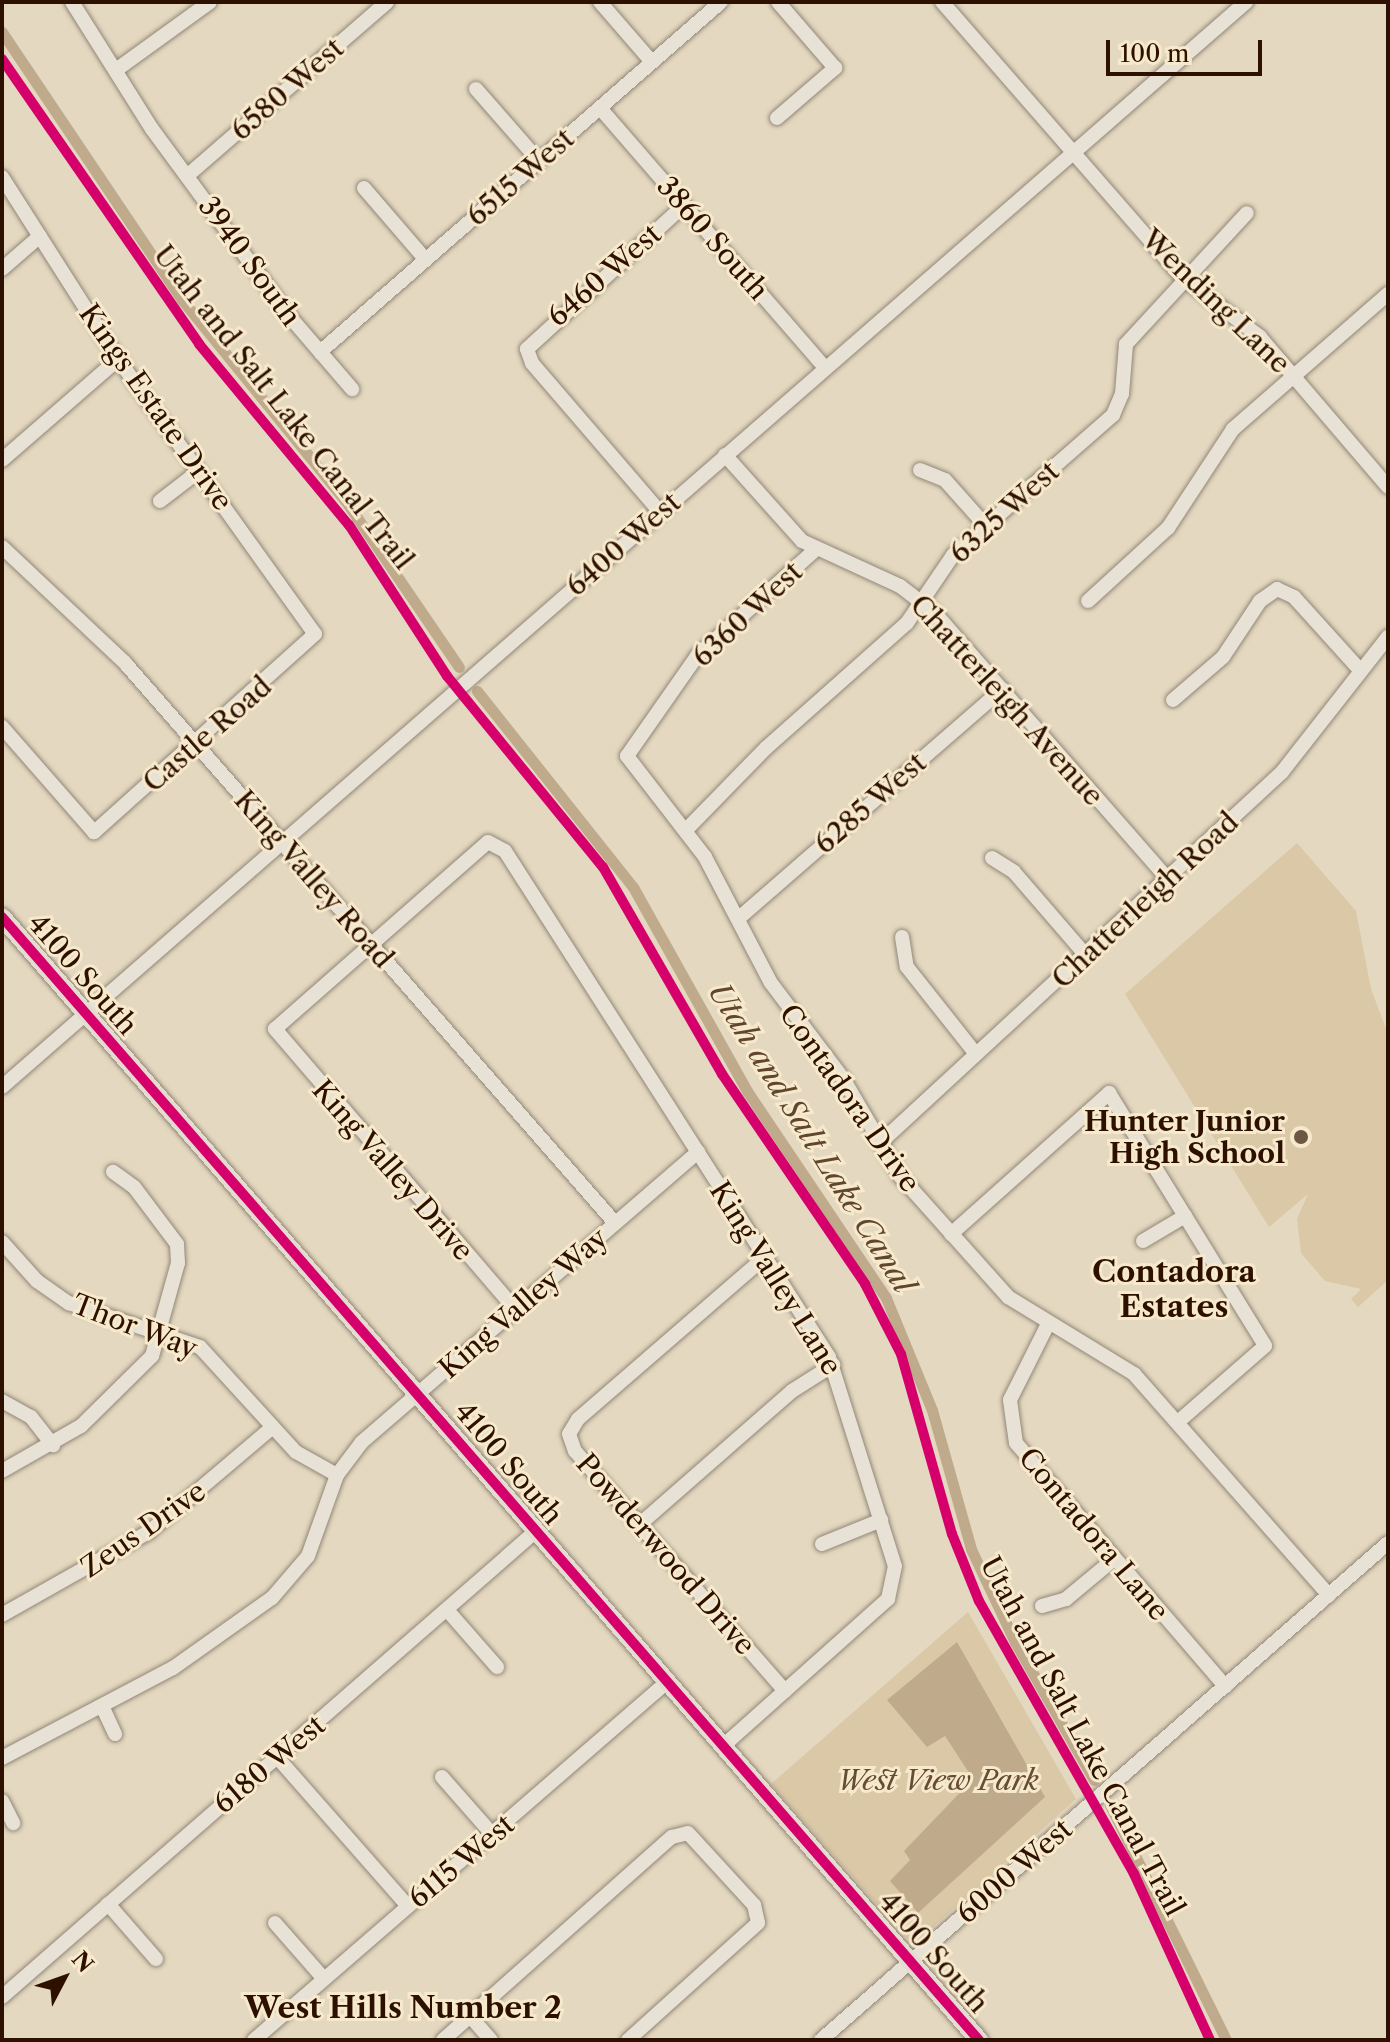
<!DOCTYPE html>
<html>
<head>
<meta charset="utf-8">
<style>
  body { margin:0 }
  #map { position:relative; width:1390px; height:2042px; overflow:hidden; background:#e4d8c0; font-family:"Libre Caslon Text",serif }
  div>[style] { position:absolute }
  .green>* { inset:0; background:#dac8a7 }
  .water>* { inset:0; background:#c0aa8c }
  .canal>* { height:11px; margin:-5.5px; padding:0 5.5px; transform-origin:5.5px; border-radius:5.5px; background:#c0aa8c }
  .roads { filter:drop-shadow(0 0 2px #928777) drop-shadow(0 0 2px #928777) }
  .minor>* { height:14px; margin:-7px; padding:0 7px; transform-origin:7px; border-radius:7px; background:#e8e2d6 }
  .major>* { height:18px; margin:-9px; padding:0 9px; transform-origin:9px; border-radius:9px; background:#e4ddcf }
  .cycleway>* { height:10px; margin:-5px; padding:0 5px; transform-origin:5px; border-radius:5px; background:#d6006c }
  .dots>* { width:22px; height:22px; translate:-50% -50%; box-sizing:border-box; border:4px solid #f7e9cc; border-radius:50% }
  span { translate:-50% -50%; white-space:nowrap; text-align:center; line-height:1.15; -webkit-text-stroke:6px #f7e9cc; paint-order:stroke }
  .street-label { font-size:28px; color:#2d1000 }
  .poi-label { font-size:28px; color:#2d1000; font-weight:700 }
  .right { translate:-100% -50%; text-align:right }
  .park-label { font-size:28px; color:#664c33; font-style:italic }
  .water-label { font-size:30px; color:#61462f; font-style:italic }
  .neighbourhood-label { font-size:30px; color:#2d1000; font-weight:700 }
  .frame { position:absolute; inset:0; border:4px solid #2d1000; pointer-events:none }
  .north { position:absolute; left:24px; top:1938px; width:80px; height:80px; -webkit-text-stroke:6px #f7e9cc; paint-order:stroke; rotate:49deg; font-size:22px; font-weight:700; line-height:32px; text-align:center; color:#2d1000 }
  .north::after { content:''; display:block; margin:auto; width:28px; height:36px; background:#2d1000; clip-path:polygon(50% 0,100% 100%,50% 72%,0 100%) }
  .scale { position:absolute; left:1106px; top:40px; width:156px; height:36px; box-sizing:border-box; border:4px solid #2d1000; border-top:0; padding-left:10px; font-size:24px; line-height:28px; white-space:nowrap; color:#2d1000; -webkit-text-stroke:6px #f7e9cc; paint-order:stroke }
</style>
</head>
<body>
<div id="map">
  <div class="green">
    <i style="clip-path:polygon(1297px 843px,1356px 911px,1371px 989px,1388px 1034px,1388px 1280px,1358px 1307px,1351px 1299px,1361px 1289px,1325px 1281px,1301px 1253px,1297px 1219px,1308px 1194px,1269px 1227px,1125px 994px)"></i>
    <i style="clip-path:polygon(968px 1612px,1076px 1799px,913px 1945px,771px 1784px)"></i>
  </div>
  <div class="water">
    <i style="clip-path:polygon(957px 1642px,1045px 1797px,918px 1913px,890px 1881px,910px 1860px,904px 1851px,973px 1779px,945px 1736px,927px 1747px,887px 1700px)"></i>
  </div>
  <div class="canal">
    <i style="left:2px;top:32px;width:324px;rotate:56.1deg"></i>
    <i style="left:183px;top:301px;width:257px;rotate:50.9deg"></i>
    <i style="left:345px;top:500px;width:202px;rotate:55.7deg"></i>
    <i style="left:477px;top:691px;width:251px;rotate:51.5deg"></i>
    <i style="left:633px;top:887px;width:234px;rotate:60.8deg"></i>
    <i style="left:747px;top:1091px;width:249px;rotate:56.1deg"></i>
    <i style="left:886px;top:1298px;width:121px;rotate:67.7deg"></i>
    <i style="left:932px;top:1410px;width:144px;rotate:74.3deg"></i>
    <i style="left:971px;top:1549px;width:103px;rotate:64.7deg"></i>
    <i style="left:1015px;top:1642px;width:159px;rotate:60.2deg"></i>
    <i style="left:1110px;top:1805px;width:262px;rotate:63.7deg"></i>
  </div>
  <div class="roads">
    <div class="minor">
      <i style="left:72px;top:2px;width:150px;rotate:57.8deg"></i>
      <i style="left:152px;top:129px;width:235px;rotate:53.7deg"></i>
      <i style="left:291px;top:318px;width:94px;rotate:49.3deg"></i>
      <i style="left:600px;top:2px;width:79px;rotate:49.1deg"></i>
      <i style="left:942px;top:2px;width:368px;rotate:48.9deg"></i>
      <i style="left:1184px;top:279px;width:96px;rotate:37.3deg"></i>
      <i style="left:1260px;top:337px;width:197px;rotate:49.5deg"></i>
      <i style="left:116px;top:70px;width:116px;rotate:-35.9deg"></i>
      <i style="left:476px;top:89px;width:96px;rotate:48.8deg"></i>
      <i style="left:600px;top:108px;width:344px;rotate:49.1deg"></i>
      <i style="left:777px;top:118px;width:77px;rotate:-40.8deg"></i>
      <i style="left:835px;top:68px;width:87px;rotate:-130.8deg"></i>
      <i style="left:187px;top:176px;width:265px;rotate:-41deg"></i>
      <i style="left:2px;top:177px;width:216px;rotate:57.5deg"></i>
      <i style="left:118px;top:359px;width:338px;rotate:54.4deg"></i>
      <i style="left:315px;top:634px;width:297px;rotate:138.1deg"></i>
      <i style="left:94px;top:832px;width:140px;rotate:-131.2deg"></i>
      <i style="left:364px;top:188px;width:95px;rotate:49.3deg"></i>
      <i style="left:2px;top:269px;width:50px;rotate:-41deg"></i>
      <i style="left:320px;top:352px;width:532px;rotate:-41.12deg"></i>
      <i style="left:725px;top:455px;width:115px;rotate:48.2deg"></i>
      <i style="left:802px;top:541px;width:108px;rotate:24.7deg"></i>
      <i style="left:900px;top:586px;width:44px;rotate:37.6deg"></i>
      <i style="left:935px;top:613px;width:351px;rotate:48.8deg"></i>
      <i style="left:2px;top:460px;width:154px;rotate:-41deg"></i>
      <i style="left:920px;top:470px;width:27px;rotate:22deg"></i>
      <i style="left:945px;top:480px;width:62px;rotate:48.3deg"></i>
      <i style="left:160px;top:501px;width:49px;rotate:-37.6deg"></i>
      <i style="left:660px;top:512px;width:196px;rotate:-130.7deg"></i>
      <i style="left:532px;top:363px;width:15px;rotate:-110deg"></i>
      <i style="left:527px;top:349px;width:213px;rotate:-42.5deg"></i>
      <i style="left:2px;top:547px;width:169px;rotate:43.3deg"></i>
      <i style="left:125px;top:663px;width:744px;rotate:48.81deg"></i>
      <i style="left:815px;top:550px;width:159px;rotate:138.1deg"></i>
      <i style="left:697px;top:656px;width:122px;rotate:125deg"></i>
      <i style="left:627px;top:756px;width:128px;rotate:52.3deg"></i>
      <i style="left:705px;top:857px;width:142px;rotate:62.4deg"></i>
      <i style="left:771px;top:983px;width:121px;rotate:53deg"></i>
      <i style="left:844px;top:1080px;width:111px;rotate:59.7deg"></i>
      <i style="left:900px;top:1176px;width:162px;rotate:48.2deg"></i>
      <i style="left:1008px;top:1297px;width:148px;rotate:31.4deg"></i>
      <i style="left:1134px;top:1374px;width:295px;rotate:48.6deg"></i>
      <i style="left:1088px;top:601px;width:108px;rotate:-42.4deg"></i>
      <i style="left:1168px;top:528px;width:118px;rotate:-56.7deg"></i>
      <i style="left:1233px;top:429px;width:206px;rotate:-41.1deg"></i>
      <i style="left:1173px;top:700px;width:66px;rotate:-40.7deg"></i>
      <i style="left:1223px;top:657px;width:67px;rotate:-56.5deg"></i>
      <i style="left:1260px;top:601px;width:21px;rotate:-35deg"></i>
      <i style="left:1277px;top:589px;width:19px;rotate:25deg"></i>
      <i style="left:1294px;top:597px;width:98px;rotate:47.9deg"></i>
      <i style="left:686px;top:830px;width:115px;rotate:-45.7deg"></i>
      <i style="left:766px;top:748px;width:188px;rotate:-41.6deg"></i>
      <i style="left:907px;top:623px;width:82px;rotate:-55.9deg"></i>
      <i style="left:953px;top:555px;width:213px;rotate:-41.2deg"></i>
      <i style="left:1113px;top:415px;width:23px;rotate:-67deg"></i>
      <i style="left:1122px;top:394px;width:50px;rotate:-85.4deg"></i>
      <i style="left:1126px;top:344px;width:178px;rotate:-47.3deg"></i>
      <i style="left:992px;top:858px;width:26px;rotate:32deg"></i>
      <i style="left:1014px;top:872px;width:106px;rotate:49.2deg"></i>
      <i style="left:739px;top:918px;width:349px;rotate:-41deg"></i>
      <i style="left:902px;top:937px;width:30px;rotate:81deg"></i>
      <i style="left:907px;top:967px;width:111px;rotate:51.6deg"></i>
      <i style="left:2px;top:1087px;width:1651px;rotate:-41.09deg"></i>
      <i style="left:880px;top:1143px;width:547px;rotate:-42.7deg"></i>
      <i style="left:1282px;top:772px;width:172px;rotate:-51.9deg"></i>
      <i style="left:951px;top:1234px;width:212px;rotate:-41.7deg"></i>
      <i style="left:1109px;top:1093px;width:297px;rotate:58.3deg"></i>
      <i style="left:1265px;top:1346px;width:116px;rotate:138.9deg"></i>
      <i style="left:1143px;top:1241px;width:49px;rotate:-30.8deg"></i>
      <i style="left:2px;top:1242px;width:52px;rotate:48.1deg"></i>
      <i style="left:37px;top:1281px;width:39px;rotate:35deg"></i>
      <i style="left:69px;top:1303px;width:138px;rotate:18.6deg"></i>
      <i style="left:200px;top:1347px;width:142px;rotate:47.6deg"></i>
      <i style="left:296px;top:1452px;width:47px;rotate:29.3deg"></i>
      <i style="left:765px;top:1257px;width:247px;rotate:139.1deg"></i>
      <i style="left:578px;top:1419px;width:17px;rotate:121deg"></i>
      <i style="left:569px;top:1434px;width:18px;rotate:71deg"></i>
      <i style="left:575px;top:1451px;width:319px;rotate:48.8deg"></i>
      <i style="left:515px;top:1309px;width:369px;rotate:-130.6deg"></i>
      <i style="left:275px;top:1029px;width:283px;rotate:-41.3deg"></i>
      <i style="left:488px;top:842px;width:19px;rotate:28deg"></i>
      <i style="left:505px;top:851px;width:601px;rotate:57.37deg"></i>
      <i style="left:829px;top:1357px;width:219px;rotate:72.5deg"></i>
      <i style="left:895px;top:1566px;width:34px;rotate:102deg"></i>
      <i style="left:888px;top:1599px;width:221px;rotate:138.3deg"></i>
      <i style="left:1048px;top:1324px;width:85px;rotate:116.6deg"></i>
      <i style="left:1010px;top:1400px;width:43px;rotate:82.1deg"></i>
      <i style="left:1016px;top:1443px;width:321px;rotate:49.3deg"></i>
      <i style="left:2px;top:1401px;width:33px;rotate:29deg"></i>
      <i style="left:31px;top:1417px;width:36px;rotate:52deg"></i>
      <i style="left:2px;top:1471px;width:91px;rotate:-29.7deg"></i>
      <i style="left:81px;top:1426px;width:100px;rotate:-44.6deg"></i>
      <i style="left:152px;top:1356px;width:97px;rotate:-74.4deg"></i>
      <i style="left:178px;top:1263px;width:19px;rotate:-93deg"></i>
      <i style="left:177px;top:1244px;width:71px;rotate:-127deg"></i>
      <i style="left:134px;top:1187px;width:26px;rotate:-144deg"></i>
      <i style="left:639px;top:1525px;width:203px;rotate:-41.2deg"></i>
      <i style="left:792px;top:1391px;width:49px;rotate:-32.4deg"></i>
      <i style="left:822px;top:1544px;width:64px;rotate:-22.1deg"></i>
      <i style="left:1042px;top:1606px;width:25px;rotate:-16deg"></i>
      <i style="left:1066px;top:1599px;width:62px;rotate:-39.8deg"></i>
      <i style="left:447px;top:1610px;width:76px;rotate:48.7deg"></i>
      <i style="left:2px;top:1615px;width:169px;rotate:-29.5deg"></i>
      <i style="left:149px;top:1532px;width:162px;rotate:-40.3deg"></i>
      <i style="left:102px;top:1706px;width:31px;rotate:65deg"></i>
      <i style="left:276px;top:1756px;width:200px;rotate:48.7deg"></i>
      <i style="left:2px;top:1758px;width:193px;rotate:-27.8deg"></i>
      <i style="left:173px;top:1668px;width:121px;rotate:-35.3deg"></i>
      <i style="left:272px;top:1598px;width:55px;rotate:-49.4deg"></i>
      <i style="left:308px;top:1556px;width:86px;rotate:-70.3deg"></i>
      <i style="left:337px;top:1475px;width:41px;rotate:-52.9deg"></i>
      <i style="left:362px;top:1442px;width:444px;rotate:-40.8deg"></i>
      <i style="left:442px;top:1777px;width:77px;rotate:48.7deg"></i>
      <i style="left:2px;top:1801px;width:25px;rotate:63deg"></i>
      <i style="left:108px;top:1904px;width:73px;rotate:48.9deg"></i>
      <i style="left:275px;top:1923px;width:74px;rotate:48.8deg"></i>
      <i style="left:2px;top:1997px;width:709px;rotate:-41.11deg"></i>
      <i style="left:470px;top:2016px;width:32px;rotate:49deg"></i>
      <i style="left:254px;top:2040px;width:547px;rotate:-40.92deg"></i>
      <i style="left:443px;top:2040px;width:306px;rotate:-41.6deg"></i>
      <i style="left:672px;top:1837px;width:16px;rotate:-14deg"></i>
      <i style="left:688px;top:1833px;width:98px;rotate:47.5deg"></i>
      <i style="left:754px;top:1905px;width:18px;rotate:77deg"></i>
      <i style="left:758px;top:1923px;width:175px;rotate:138deg"></i>
      <i style="left:821px;top:2040px;width:754px;rotate:-41.24deg"></i>
    </div>
    <div class="major">
      <i style="left:2px;top:917px;width:1489px;rotate:48.98deg"></i>
    </div>
  </div>
  <div class="cycleway">
    <i style="left:2px;top:59px;width:346px;rotate:55.3deg"></i>
    <i style="left:199px;top:344px;width:235px;rotate:50.4deg"></i>
    <i style="left:349px;top:525px;width:180px;rotate:57deg"></i>
    <i style="left:447px;top:676px;width:247px;rotate:50.8deg"></i>
    <i style="left:603px;top:867px;width:239px;rotate:60.1deg"></i>
    <i style="left:722px;top:1074px;width:254px;rotate:55.7deg"></i>
    <i style="left:865px;top:1284px;width:79px;rotate:62.8deg"></i>
    <i style="left:901px;top:1354px;width:187px;rotate:74.2deg"></i>
    <i style="left:952px;top:1534px;width:72px;rotate:68.1deg"></i>
    <i style="left:979px;top:1601px;width:314px;rotate:60.4deg"></i>
    <i style="left:1134px;top:1874px;width:183px;rotate:65.4deg"></i>
    <i style="left:2px;top:917px;width:1489px;rotate:48.98deg"></i>
  </div>
  <div class="dots">
    <i style="left:1301px;top:1137px;background:#6d5643"></i>
  </div>
  <div class="street-label">
    <span style="left:287px;top:89px;rotate:-41deg">6580 West</span>
    <span style="left:520px;top:177px;rotate:-41deg">6515 West</span>
    <span style="left:713px;top:238px;rotate:49deg">3860 South</span>
    <span style="left:250px;top:261px;rotate:54deg">3940 South</span>
    <span style="left:604px;top:275px;rotate:-41deg">6460 West</span>
    <span style="left:1216px;top:301px;rotate:44deg">Wending Lane</span>
    <span style="left:156px;top:407px;rotate:55deg">Kings Estate Drive</span>
    <span style="left:284px;top:407px;rotate:52deg">Utah and Salt Lake Canal Trail</span>
    <span style="left:1004px;top:512px;rotate:-42deg">6325 West</span>
    <span style="left:623px;top:544px;rotate:-41deg">6400 West</span>
    <span style="left:747px;top:614px;rotate:-43deg">6360 West</span>
    <span style="left:1007px;top:700px;rotate:48deg">Chatterleigh Avenue</span>
    <span style="left:207px;top:734px;rotate:-41deg">Castle Road</span>
    <span style="left:870px;top:803px;rotate:-41deg">6285 West</span>
    <span style="left:314px;top:879px;rotate:49deg">King Valley Road</span>
    <span style="left:1145px;top:900px;rotate:-43deg">Chatterleigh Road</span>
    <span style="left:83px;top:974px;rotate:49deg">4100 South</span>
    <span style="left:850px;top:1098px;rotate:55deg">Contadora Drive</span>
    <span style="left:393px;top:1170px;rotate:49deg">King Valley Drive</span>
    <span style="left:776px;top:1278px;rotate:58deg">King Valley Lane</span>
    <span style="left:523px;top:1303px;rotate:-41deg">King Valley Way</span>
    <span style="left:135px;top:1326px;rotate:21deg">Thor Way</span>
    <span style="left:509px;top:1463px;rotate:50deg">4100 South</span>
    <span style="left:143px;top:1529px;rotate:-35deg">Zeus Drive</span>
    <span style="left:1094px;top:1534px;rotate:50deg">Contadora Lane</span>
    <span style="left:666px;top:1554px;rotate:49deg">Powderwood Drive</span>
    <span style="left:1083px;top:1736px;rotate:62deg">Utah and Salt Lake Canal Trail</span>
    <span style="left:269px;top:1764px;rotate:-40deg">6180 West</span>
    <span style="left:461px;top:1861px;rotate:-40deg">6115 West</span>
    <span style="left:1014px;top:1871px;rotate:-41deg">6000 West</span>
    <span style="left:934px;top:1952px;rotate:49deg">4100 South</span>
  </div>
  <div class="poi-label">
    <span class="right" style="left:1285px;top:1137px">Hunter Junior<br>High School</span>
  </div>
  <div class="park-label">
    <span style="left:938px;top:1780px">West View Park</span>
  </div>
  <div class="water-label">
    <span style="left:811px;top:1138px;rotate:58deg">Utah and Salt Lake Canal</span>
  </div>
  <div class="neighbourhood-label">
    <span style="left:1174px;top:1289px">Contadora<br>Estates</span>
    <span style="left:403px;top:2008px">West Hills Number 2</span>
  </div>
  <div class="frame"></div>
  <div class="north">N</div>
  <div class="scale">100 m</div>
</div>
</body>
</html>
